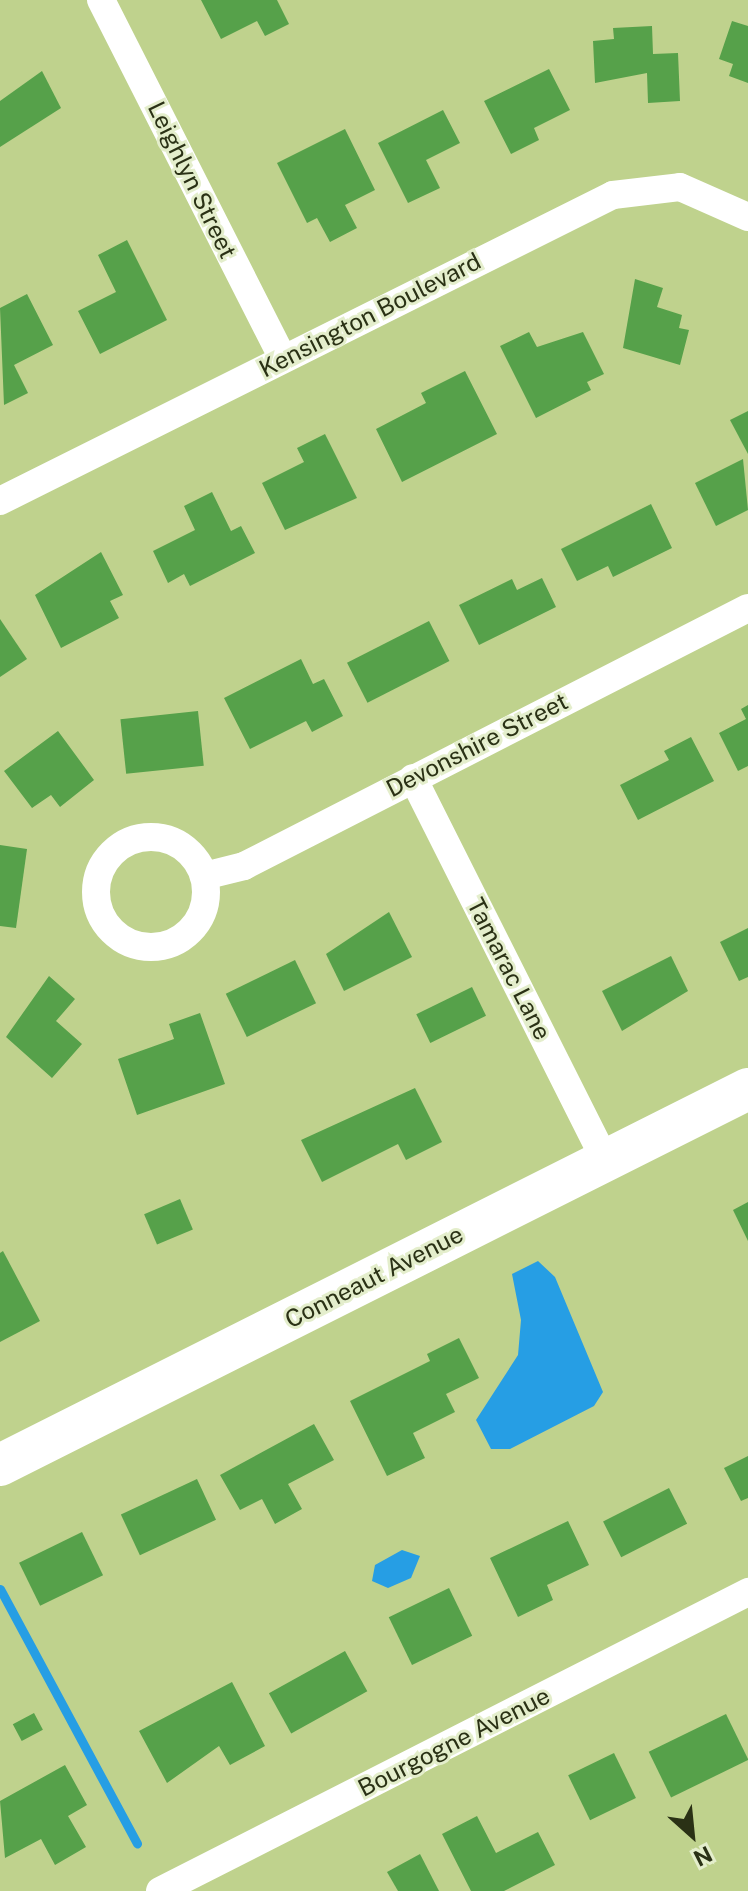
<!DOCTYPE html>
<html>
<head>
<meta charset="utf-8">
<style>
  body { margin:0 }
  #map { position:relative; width:748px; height:1891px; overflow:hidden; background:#bfd28d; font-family:"Public Sans",sans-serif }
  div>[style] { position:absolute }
  .water>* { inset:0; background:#269ee4 }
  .stream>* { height:9px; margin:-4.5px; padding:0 4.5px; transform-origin:4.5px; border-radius:4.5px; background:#269ee4 }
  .building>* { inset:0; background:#56a14a; transform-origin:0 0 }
  .street>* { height:28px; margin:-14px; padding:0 14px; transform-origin:14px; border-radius:14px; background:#fff }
  .street>.ring { margin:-14px; padding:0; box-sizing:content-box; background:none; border:28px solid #fff; border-radius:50% }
  .secondary>* { height:42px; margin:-21px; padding:0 21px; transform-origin:21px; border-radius:21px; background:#fff }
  span { translate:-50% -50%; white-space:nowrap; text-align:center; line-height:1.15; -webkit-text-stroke:6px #e4eecc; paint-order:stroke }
  .street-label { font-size:24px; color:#2a3115 }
  .north { position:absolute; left:652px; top:1795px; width:80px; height:80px; -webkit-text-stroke:6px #e4eecc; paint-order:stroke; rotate:153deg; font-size:22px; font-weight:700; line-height:32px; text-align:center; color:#2a3115 }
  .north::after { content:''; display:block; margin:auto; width:28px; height:36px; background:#2a3115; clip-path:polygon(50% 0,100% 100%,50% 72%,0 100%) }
</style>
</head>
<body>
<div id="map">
  <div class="water">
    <i style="clip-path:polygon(538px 1261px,555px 1277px,603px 1392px,594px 1406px,510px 1449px,491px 1449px,476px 1420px,518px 1355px,521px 1320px,512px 1274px)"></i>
    <i style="clip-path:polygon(402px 1550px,420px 1556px,411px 1578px,388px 1588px,372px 1581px,375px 1565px)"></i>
  </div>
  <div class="stream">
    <i style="left:0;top:1589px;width:289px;rotate:61.7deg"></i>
  </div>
  <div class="building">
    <i style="clip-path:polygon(201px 0,277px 0,289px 24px,265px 36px,257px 21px,221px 39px)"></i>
    <i style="clip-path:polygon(732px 21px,748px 26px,748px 83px,729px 76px,733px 64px,719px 59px)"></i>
    <i style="clip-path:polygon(652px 26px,653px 54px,678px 53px,680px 101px,648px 103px,647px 73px,595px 83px,593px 41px,614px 39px,613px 28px)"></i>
    <i style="clip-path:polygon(549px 69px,570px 110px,534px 128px,539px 140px,511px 154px,484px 101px)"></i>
    <i style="clip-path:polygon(42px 71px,61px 108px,0 147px,0 101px)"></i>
    <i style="clip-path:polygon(443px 110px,460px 143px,426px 160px,440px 188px,408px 203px,378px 143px)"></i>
    <i style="clip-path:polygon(345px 129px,375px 190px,345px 205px,357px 228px,330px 242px,317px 218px,307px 223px,277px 163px)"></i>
    <i style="clip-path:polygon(127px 240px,167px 320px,100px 354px,78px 311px,116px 292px,98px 255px)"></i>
    <i style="clip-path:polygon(635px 279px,663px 288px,657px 307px,682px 315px,679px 328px,689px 330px,680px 365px,623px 348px)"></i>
    <i style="clip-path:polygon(27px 294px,53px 345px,14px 365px,28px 393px,4px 405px,0 308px)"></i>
    <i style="clip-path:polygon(529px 332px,537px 347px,583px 332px,604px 374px,587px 382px,591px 390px,536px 418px,500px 346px)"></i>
    <i style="clip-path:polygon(465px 371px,497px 434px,402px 482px,376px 429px,426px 403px,421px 393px)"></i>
    <i style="clip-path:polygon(748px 411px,748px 454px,730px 420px)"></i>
    <i style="clip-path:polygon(325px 434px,357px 498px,285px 530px,262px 483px,304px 462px,297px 448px)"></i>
    <i style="clip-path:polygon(743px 459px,748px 510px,716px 526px,695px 483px)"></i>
    <i style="clip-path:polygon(212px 492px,231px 531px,241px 526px,255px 553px,190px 586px,184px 574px,168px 583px,153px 551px,195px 530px,184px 506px)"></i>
    <i style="clip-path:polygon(651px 504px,672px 548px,613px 577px,608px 566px,577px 581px,561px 549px)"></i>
    <i style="clip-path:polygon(101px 552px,123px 595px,110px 601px,119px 618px,61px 648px,35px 595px)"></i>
    <i style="clip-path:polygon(542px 578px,556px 607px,479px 645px,459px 605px,512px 579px,517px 590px)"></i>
    <i style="clip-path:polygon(0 619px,27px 659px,0 677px)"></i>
    <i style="left:429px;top:621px;width:45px;height:92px;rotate:63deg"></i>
    <i style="clip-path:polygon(301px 659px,313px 684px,324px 679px,343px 716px,312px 732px,306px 721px,250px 749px,224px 698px)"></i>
    <i style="clip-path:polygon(748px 705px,748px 766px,738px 771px,719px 733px,746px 719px,741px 709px)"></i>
    <i style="left:198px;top:711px;width:55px;height:78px;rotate:84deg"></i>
    <i style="clip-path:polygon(58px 731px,94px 780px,60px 807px,51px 795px,32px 808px,4px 771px)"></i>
    <i style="clip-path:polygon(691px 737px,714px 781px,638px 820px,620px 785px,669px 760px,664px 751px)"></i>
    <i style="clip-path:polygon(0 845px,27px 849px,16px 928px,0 926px)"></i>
    <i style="clip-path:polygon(389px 912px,412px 957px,344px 991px,326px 954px)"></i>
    <i style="clip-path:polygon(748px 928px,748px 977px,739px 981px,720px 942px)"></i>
    <i style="clip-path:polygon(671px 956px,688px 991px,622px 1031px,602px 991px)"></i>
    <i style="left:295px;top:960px;width:48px;height:77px;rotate:64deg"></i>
    <i style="clip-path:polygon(49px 976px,75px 999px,56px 1021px,82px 1044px,52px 1078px,6px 1037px)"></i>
    <i style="left:472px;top:987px;width:32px;height:62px;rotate:64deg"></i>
    <i style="clip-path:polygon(200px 1013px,225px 1084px,137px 1115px,118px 1059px,174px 1039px,169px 1024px)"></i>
    <i style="clip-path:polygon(415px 1088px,442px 1142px,406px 1160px,398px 1144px,322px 1182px,301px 1140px)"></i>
    <i style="left:180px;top:1199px;width:33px;height:39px;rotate:67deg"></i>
    <i style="clip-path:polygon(748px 1202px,748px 1241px,733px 1210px)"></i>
    <i style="clip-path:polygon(3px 1251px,40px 1321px,0 1342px,0 1253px)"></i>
    <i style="clip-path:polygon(459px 1338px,479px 1378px,446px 1394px,455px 1412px,413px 1433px,425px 1458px,387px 1476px,350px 1401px,430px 1361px,427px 1354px)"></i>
    <i style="clip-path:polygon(314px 1424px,334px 1460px,288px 1484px,302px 1509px,275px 1524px,262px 1499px,240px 1510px,220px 1475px)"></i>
    <i style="clip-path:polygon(748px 1456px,748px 1498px,741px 1501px,724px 1468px)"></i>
    <i style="left:197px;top:1479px;width:45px;height:84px;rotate:65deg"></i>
    <i style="left:669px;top:1488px;width:40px;height:74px;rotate:63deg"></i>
    <i style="clip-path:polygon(568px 1521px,589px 1565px,547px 1585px,553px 1600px,518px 1617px,490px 1558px)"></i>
    <i style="left:82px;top:1532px;width:48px;height:70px;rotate:64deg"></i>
    <i style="left:449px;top:1588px;width:53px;height:67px;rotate:64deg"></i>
    <i style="left:345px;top:1651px;width:46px;height:87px;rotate:61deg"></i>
    <i style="clip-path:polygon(232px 1682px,265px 1746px,230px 1765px,219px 1746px,167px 1783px,139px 1731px)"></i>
    <i style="left:34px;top:1713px;width:19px;height:24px;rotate:62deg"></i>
    <i style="left:726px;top:1714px;width:51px;height:86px;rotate:64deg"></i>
    <i style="left:614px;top:1753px;width:50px;height:51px;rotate:64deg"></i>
    <i style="clip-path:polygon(65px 1765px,87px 1805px,68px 1816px,86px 1847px,55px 1865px,41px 1839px,5px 1858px,0 1801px)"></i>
    <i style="clip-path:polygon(477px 1816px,496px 1853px,538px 1832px,555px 1865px,504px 1891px,471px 1891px,442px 1834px)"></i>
    <i style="clip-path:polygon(420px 1854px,439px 1891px,398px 1891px,387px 1872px)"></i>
  </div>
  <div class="street">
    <i style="left:101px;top:0;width:402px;rotate:63.1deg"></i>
    <i style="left:0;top:501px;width:685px;rotate:-26.53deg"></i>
    <i style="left:613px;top:195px;width:67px;rotate:-6.8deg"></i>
    <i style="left:680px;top:187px;width:74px;rotate:23.8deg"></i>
    <i style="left:413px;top:778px;width:428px;rotate:63.3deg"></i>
    <i class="ring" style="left:96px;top:837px;width:82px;height:82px"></i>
    <i style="left:204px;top:876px;width:41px;rotate:-14deg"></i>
    <i style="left:244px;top:866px;width:566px;rotate:-27.11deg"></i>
    <i style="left:160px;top:1891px;width:660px;rotate:-26.95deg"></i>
  </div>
  <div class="secondary">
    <i style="left:0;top:1465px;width:837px;rotate:-26.69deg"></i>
  </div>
  <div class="street-label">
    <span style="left:192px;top:180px;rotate:64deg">Leighlyn Street</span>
    <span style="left:370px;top:315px;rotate:-27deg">Kensington Boulevard</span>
    <span style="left:477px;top:745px;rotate:-27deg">Devonshire Street</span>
    <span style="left:509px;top:969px;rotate:63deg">Tamarac Lane</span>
    <span style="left:374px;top:1277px;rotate:-27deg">Conneaut Avenue</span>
    <span style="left:454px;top:1742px;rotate:-27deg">Bourgogne Avenue</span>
  </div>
  <div class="north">N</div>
</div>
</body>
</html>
